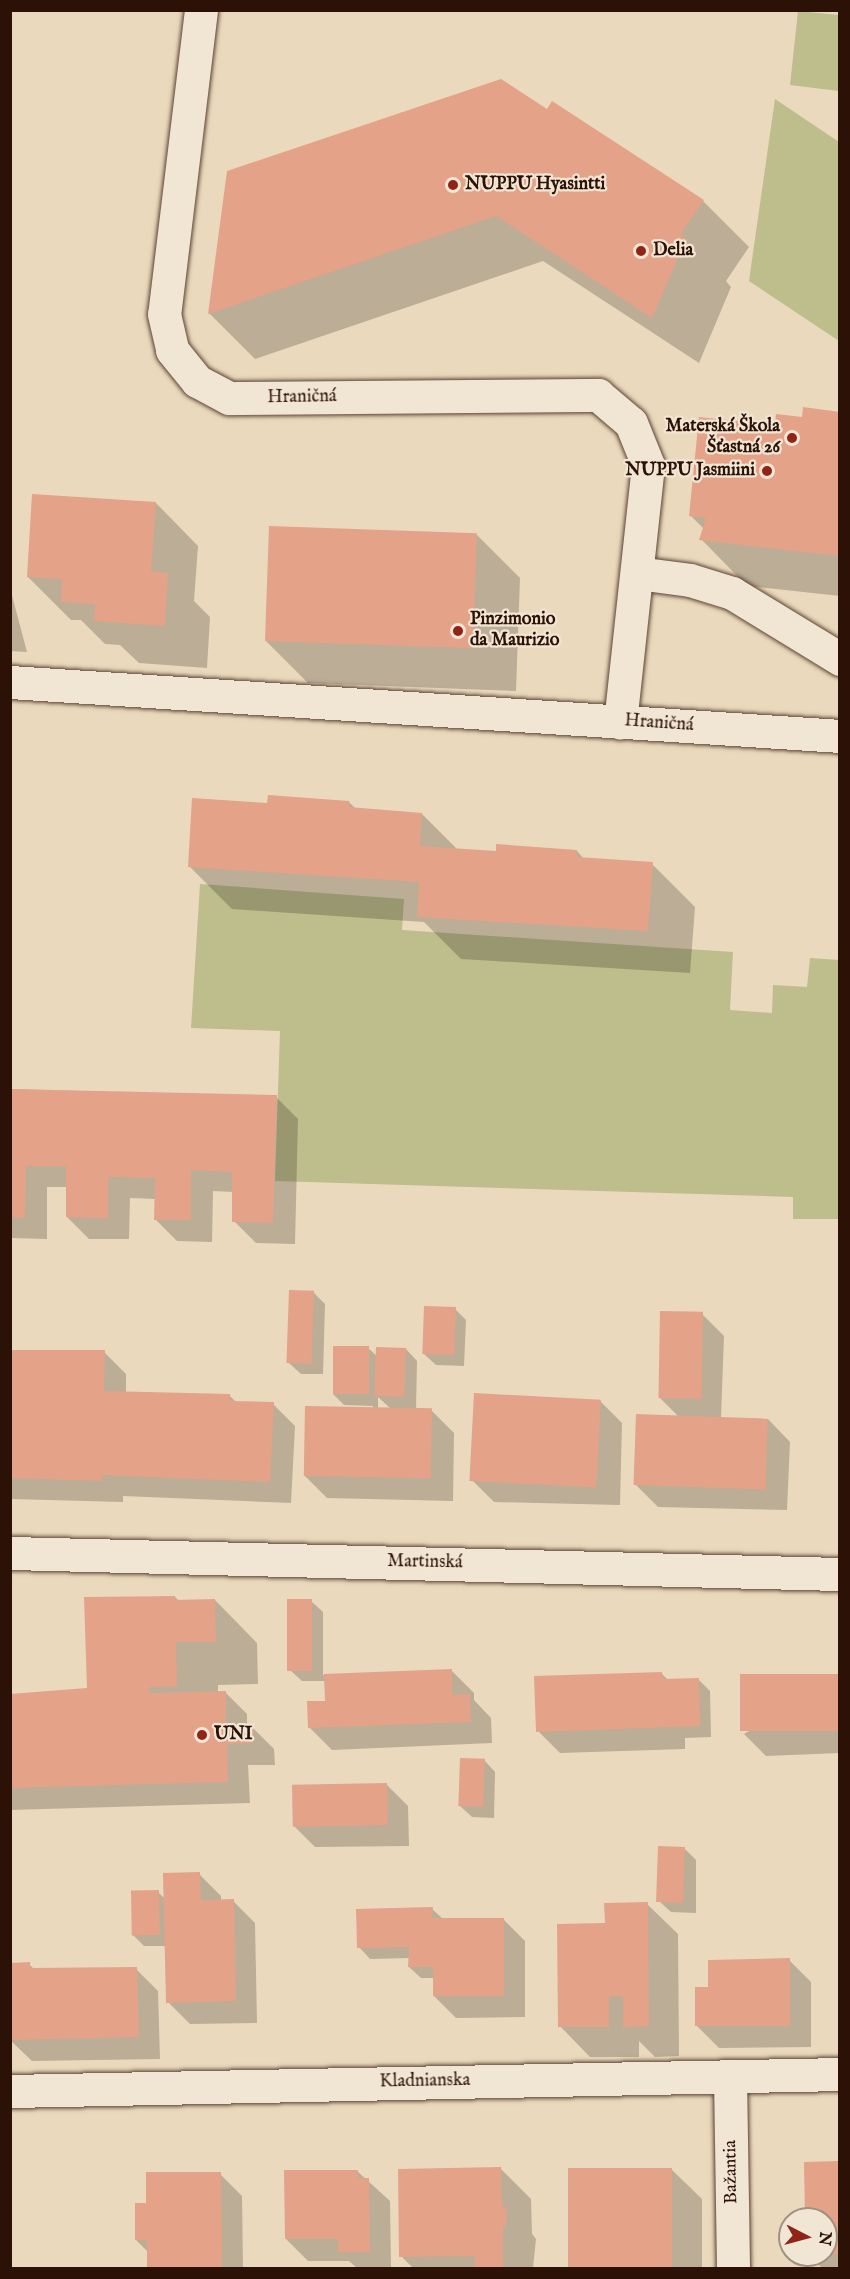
<!DOCTYPE html>
<html>
<head>
<meta charset="utf-8">
<style>
  body { margin:0 }
  #map { position:relative; width:850px; height:2279px; overflow:hidden; background:#ead9bc; font-family:"IM FELL English",serif }
  div>[style] { position:absolute }
  .green>* { inset:0; background:#bebd8c }
  .shadow>* { inset:0; background:#0003 }
  .building>* { inset:0; background:#e4a289; transform-origin:0 0 }
  .roads { filter:drop-shadow(0 0 2px #5c4334) drop-shadow(0 0 2px #5c4334) }
  .minor>* { height:33px; margin:-16.5px; padding:0 16.5px; transform-origin:16.5px; border-radius:16.5px; background:#f1e6d3 }
  .dots>* { width:16px; height:16px; translate:-50% -50%; box-sizing:border-box; border:3px solid #f1e6d3; border-radius:50% }
  span { translate:-50% -50%; white-space:nowrap; text-align:center; line-height:1.15; -webkit-text-stroke:4.5px #f1e6d3; paint-order:stroke }
  .poi-label { font-size:18px; color:#2c1106; font-weight:700 }
  .left { translate:0 -50%; text-align:left }
  .right { translate:-100% -50%; text-align:right }
  .street-label { font-size:18px; color:#2c1106 }
  .frame { position:absolute; inset:0; border:12px solid #2c1106; pointer-events:none }
  .north { position:absolute; left:778px; top:2207px; width:60px; height:60px; box-sizing:border-box; background:#f1e6d3; border:2px solid #a29181; border-radius:50%; rotate:96deg; font-size:16px; font-weight:700; line-height:24px; text-align:center; color:#2c1106 }
  .north::after { content:''; display:block; margin:auto; width:21px; height:27px; background:#8f2418; clip-path:polygon(50% 0,100% 100%,50% 72%,0 100%) }
</style>
</head>
<body>
<div id="map">
  <div class="green">
    <i style="clip-path:polygon(798px 11px,839px 15px,839px 91px,790px 85px)"></i>
    <i style="clip-path:polygon(775px 99px,839px 142px,839px 341px,749px 281px)"></i>
    <i style="clip-path:polygon(200px 884px,404px 899px,402px 930px,733px 952px,730px 1010px,772px 1013px,773px 985px,807px 987px,810px 958px,839px 960px,839px 1219px,793px 1219px,793px 1197px,275px 1181px,280px 1031px,191px 1028px)"></i>
  </div>
  <div class="shadow">
    <i style="clip-path:polygon(547px 111px,703px 201px,749px 247px,726px 281px,731px 287px,699px 363px,543px 261px,255px 359px,209px 313px)"></i>
    <i style="clip-path:polygon(840px 413px,840px 596px,747px 586px,701px 539px,704px 529px,691px 516px,777px 427px,803px 419px)"></i>
    <i style="clip-path:polygon(156px 503px,198px 546px,194px 601px,210px 617px,207px 668px,139px 663px,120px 645px,105px 644px,81px 620px,71px 620px,28px 577px)"></i>
    <i style="clip-path:polygon(477px 535px,520px 578px,516px 691px,308px 683px,265px 640px)"></i>
    <i style="clip-path:polygon(10px 588px,27px 652px,10px 651px)"></i>
    <i style="clip-path:polygon(349px 802px,356px 809px,422px 814px,458px 850px,497px 853px,577px 851px,584px 859px,652px 864px,695px 907px,690px 973px,461px 959px,424px 922px,232px 909px,189px 866px,268px 805px)"></i>
    <i style="clip-path:polygon(10px 1089px,276px 1097px,298px 1119px,295px 1244px,256px 1243px,234px 1221px,234px 1192px,213px 1191px,212px 1242px,177px 1241px,155px 1219px,156px 1199px,130px 1198px,129px 1239px,89px 1239px,67px 1217px,67px 1187px,47px 1187px,47px 1239px,10px 1238px)"></i>
    <i style="clip-path:polygon(313px 1292px,325px 1304px,323px 1374px,301px 1374px,289px 1363px)"></i>
    <i style="clip-path:polygon(455px 1309px,466px 1320px,464px 1366px,436px 1365px,424px 1354px)"></i>
    <i style="clip-path:polygon(702px 1314px,724px 1336px,721px 1418px,768px 1419px,790px 1442px,787px 1510px,658px 1507px,636px 1485px,679px 1417px,659px 1397px)"></i>
    <i style="clip-path:polygon(evenodd,368px 1348px,378px 1357px,406px 1349px,417px 1361px,416px 1410px,432px 1411px,454px 1433px,453px 1501px,327px 1498px,305px 1476px,373px 1409px,373px 1406px,344px 1405px,333px 1394px,368px 1348px,378px 1397px,391px 1409px,378px 1409px,378px 1397px)"></i>
    <i style="clip-path:polygon(10px 1351px,104px 1352px,126px 1374px,126px 1393px,230px 1396px,237px 1403px,273px 1404px,295px 1426px,291px 1503px,123px 1496px,123px 1502px,10px 1499px)"></i>
    <i style="clip-path:polygon(600px 1401px,622px 1423px,620px 1505px,494px 1502px,472px 1480px)"></i>
    <i style="clip-path:polygon(175px 1597px,179px 1601px,215px 1600px,257px 1643px,258px 1684px,218px 1685px,218px 1692px,225px 1692px,247px 1714px,247px 1727px,252px 1727px,274px 1749px,275px 1765px,248px 1765px,250px 1803px,10px 1810px,10px 1695px,89px 1689px)"></i>
    <i style="clip-path:polygon(311px 1601px,323px 1612px,323px 1675px,452px 1671px,474px 1693px,474px 1700px,491px 1718px,492px 1743px,332px 1750px,310px 1728px,327px 1702px,326px 1681px,302px 1681px,290px 1670px)"></i>
    <i style="clip-path:polygon(661px 1673px,669px 1681px,699px 1680px,710px 1691px,711px 1737px,685px 1738px,685px 1749px,560px 1753px,538px 1731px)"></i>
    <i style="clip-path:polygon(840px 1676px,840px 1753px,766px 1756px,744px 1734px)"></i>
    <i style="clip-path:polygon(484px 1760px,495px 1772px,494px 1818px,472px 1817px,460px 1806px)"></i>
    <i style="clip-path:polygon(386px 1784px,408px 1806px,409px 1846px,315px 1847px,293px 1825px)"></i>
    <i style="clip-path:polygon(685px 1849px,696px 1860px,696px 1913px,671px 1912px,659px 1901px)"></i>
    <i style="clip-path:polygon(199px 1874px,221px 1896px,221px 1901px,233px 1901px,255px 1923px,257px 2023px,190px 2024px,168px 2002px,166px 1946px,144px 1946px,133px 1935px,158px 1892px,165px 1899px)"></i>
    <i style="clip-path:polygon(647px 1904px,678px 1934px,679px 2056px,655px 2057px,639px 2041px,639px 2057px,590px 2057px,560px 2026px,606px 1925px)"></i>
    <i style="clip-path:polygon(432px 1909px,443px 1919px,503px 1919px,525px 1941px,525px 2017px,456px 2018px,434px 1996px,434px 1978px,421px 1978px,409px 1967px,410px 1958px,370px 1959px,359px 1947px)"></i>
    <i style="clip-path:polygon(789px 1960px,811px 1982px,811px 2047px,719px 2048px,697px 2026px,709px 1989px)"></i>
    <i style="clip-path:polygon(29px 1964px,35px 1970px,136px 1969px,158px 1991px,160px 2059px,32px 2061px,10px 2040px)"></i>
    <i style="clip-path:polygon(840px 2163px,840px 2268px,822px 2268px,809px 2255px,826px 2255px,826px 2219px,807px 2219px)"></i>
    <i style="clip-path:polygon(501px 2169px,531px 2199px,532px 2234px,536px 2239px,533px 2268px,413px 2268px,401px 2256px)"></i>
    <i style="clip-path:polygon(671px 2169px,702px 2199px,702px 2268px,570px 2268px,569px 2171px)"></i>
    <i style="clip-path:polygon(357px 2171px,390px 2201px,391px 2268px,357px 2268px,349px 2261px,308px 2261px,286px 2239px)"></i>
    <i style="clip-path:polygon(220px 2174px,242px 2196px,243px 2268px,149px 2268px,148px 2252px,136px 2240px,148px 2205px)"></i>
  </div>
  <div class="building">
    <i style="clip-path:polygon(501px 79px,547px 109px,552px 101px,704px 200px,680px 235px,686px 239px,652px 318px,496px 216px,208px 314px,227px 171px)"></i>
    <i style="clip-path:polygon(803px 407px,840px 412px,840px 556px,699px 540px,706px 518px,689px 516px,699px 417px,775px 425px,776px 414px,802px 417px)"></i>
    <i style="clip-path:polygon(32px 494px,156px 502px,151px 571px,168px 573px,165px 626px,94px 621px,95px 604px,61px 602px,62px 579px,27px 577px)"></i>
    <i style="left:269px;top:526px;width:208px;height:115px;rotate:2deg"></i>
    <i style="clip-path:polygon(268px 795px,349px 801px,349px 807px,422px 813px,420px 846px,496px 851px,496px 844px,577px 850px,577px 857px,653px 862px,648px 931px,417px 917px,419px 882px,188px 867px,192px 798px,267px 803px)"></i>
    <i style="clip-path:polygon(10px 1089px,277px 1095px,273px 1223px,232px 1222px,232px 1172px,191px 1170px,191px 1220px,154px 1220px,155px 1178px,108px 1177px,108px 1218px,66px 1217px,66px 1166px,26px 1166px,25px 1218px,10px 1217px)"></i>
    <i style="left:289px;top:1290px;width:25px;height:73px;rotate:2deg"></i>
    <i style="left:424px;top:1306px;width:32px;height:48px;rotate:2deg"></i>
    <i style="left:660px;top:1311px;width:43px;height:87px;rotate:1deg"></i>
    <i style="left:333px;top:1346px;width:36px;height:48px"></i>
    <i style="left:376px;top:1347px;width:30px;height:49px;rotate:2deg"></i>
    <i style="clip-path:polygon(10px 1350px,105px 1350px,104px 1391px,230px 1394px,230px 1401px,274px 1402px,270px 1482px,102px 1475px,102px 1481px,10px 1478px)"></i>
    <i style="left:474px;top:1393px;width:127px;height:88px;rotate:3deg"></i>
    <i style="left:305px;top:1406px;width:127px;height:70px;rotate:1deg"></i>
    <i style="left:636px;top:1414px;width:132px;height:71px;rotate:2deg"></i>
    <i style="clip-path:polygon(175px 1596px,175px 1600px,215px 1599px,216px 1642px,176px 1642px,177px 1686px,149px 1687px,149px 1693px,226px 1691px,226px 1726px,253px 1726px,253px 1743px,227px 1744px,228px 1782px,10px 1788px,10px 1694px,87px 1688px,84px 1597px)"></i>
    <i style="left:287px;top:1599px;width:25px;height:72px"></i>
    <i style="clip-path:polygon(452px 1669px,452px 1695px,470px 1694px,471px 1722px,308px 1728px,307px 1701px,325px 1701px,324px 1674px)"></i>
    <i style="clip-path:polygon(662px 1672px,663px 1679px,699px 1678px,700px 1726px,536px 1732px,534px 1676px)"></i>
    <i style="left:840px;top:1674px;width:57px;height:100px;rotate:90deg"></i>
    <i style="left:460px;top:1758px;width:25px;height:48px;rotate:2deg"></i>
    <i style="left:387px;top:1783px;width:42px;height:95px;rotate:89deg"></i>
    <i style="left:658px;top:1846px;width:27px;height:56px;rotate:2deg"></i>
    <i style="clip-path:polygon(200px 1872px,201px 1900px,234px 1899px,236px 2001px,166px 2003px,163px 1873px)"></i>
    <i style="left:159px;top:1890px;width:45px;height:28px;rotate:89deg"></i>
    <i style="clip-path:polygon(648px 1902px,649px 2026px,623px 2027px,623px 1996px,609px 1996px,609px 2027px,558px 2027px,557px 1924px,605px 1923px,604px 1903px)"></i>
    <i style="clip-path:polygon(433px 1907px,432px 1918px,504px 1918px,504px 1996px,433px 1996px,433px 1967px,408px 1967px,409px 1947px,357px 1948px,356px 1909px)"></i>
    <i style="clip-path:polygon(790px 1958px,790px 2026px,695px 2026px,695px 1987px,708px 1987px,708px 1960px)"></i>
    <i style="clip-path:polygon(30px 1962px,30px 1968px,137px 1967px,139px 2037px,10px 2040px,10px 1963px)"></i>
    <i style="clip-path:polygon(840px 2161px,840px 2254px,826px 2254px,826px 2219px,805px 2219px,804px 2162px)"></i>
    <i style="clip-path:polygon(501px 2167px,502px 2207px,507px 2207px,506px 2227px,503px 2227px,503px 2268px,475px 2268px,475px 2256px,399px 2257px,398px 2169px)"></i>
    <i style="left:672px;top:2168px;width:100px;height:104px;rotate:90deg"></i>
    <i style="clip-path:polygon(284px 2170px,358px 2170px,358px 2178px,369px 2178px,370px 2252px,338px 2252px,338px 2239px,285px 2239px)"></i>
    <i style="clip-path:polygon(146px 2172px,221px 2172px,222px 2267px,147px 2268px,147px 2240px,135px 2240px,135px 2203px,146px 2203px)"></i>
  </div>
  <div class="roads">
    <div class="minor">
      <i style="left:201px;top:10px;width:306px;rotate:96.9deg"></i>
      <i style="left:164px;top:314px;width:37px;rotate:77deg"></i>
      <i style="left:172px;top:350px;width:40px;rotate:51deg"></i>
      <i style="left:197px;top:381px;width:36px;rotate:28deg"></i>
      <i style="left:229px;top:398px;width:369px;rotate:-0.5deg"></i>
      <i style="left:598px;top:395px;width:43px;rotate:40.3deg"></i>
      <i style="left:631px;top:423px;width:45px;rotate:68deg"></i>
      <i style="left:648px;top:465px;width:259px;rotate:96.2deg"></i>
      <i style="left:637px;top:573px;width:53px;rotate:7.5deg"></i>
      <i style="left:690px;top:580px;width:44px;rotate:17.2deg"></i>
      <i style="left:732px;top:593px;width:127px;rotate:31.4deg"></i>
      <i style="left:10px;top:682px;width:832px;rotate:3.72deg"></i>
      <i style="left:10px;top:1553px;width:830px;rotate:1.45deg"></i>
      <i style="left:730px;top:2076px;width:192px;rotate:89.1deg"></i>
      <i style="left:10px;top:2091px;width:830px;rotate:-1.17deg"></i>
    </div>
  </div>
  <div class="dots">
    <i style="left:453px;top:185px;background:#8f2418"></i>
    <i style="left:641px;top:251px;background:#8f2418"></i>
    <i style="left:792px;top:438px;background:#8f2418"></i>
    <i style="left:767px;top:471px;background:#8f2418"></i>
    <i style="left:458px;top:631px;background:#8f2418"></i>
    <i style="left:202px;top:1735px;background:#8f2418"></i>
  </div>
  <div class="poi-label">
    <span class="left" style="left:465px;top:185px">NUPPU Hyasintti</span>
    <span class="left" style="left:653px;top:251px">Delia</span>
    <span class="right" style="left:780px;top:438px">Materská Škola<br>Šťastná 26</span>
    <span class="right" style="left:755px;top:471px">NUPPU Jasmiini</span>
    <span class="left" style="left:470px;top:631px">Pinzimonio<br>da Maurizio</span>
    <span class="left" style="left:214px;top:1735px">UNI</span>
  </div>
  <div class="street-label">
    <span style="left:302px;top:398px;rotate:-1deg">Hraničná</span>
    <span style="left:659px;top:724px;rotate:4deg">Hraničná</span>
    <span style="left:425px;top:1563px;rotate:1deg">Martinská</span>
    <span style="left:425px;top:2082px;rotate:-1deg">Kladnianska</span>
    <span style="left:732px;top:2172px;rotate:-91deg">Bažantia</span>
  </div>
  <div class="frame"></div>
  <div class="north">N</div>
</div>
</body>
</html>
